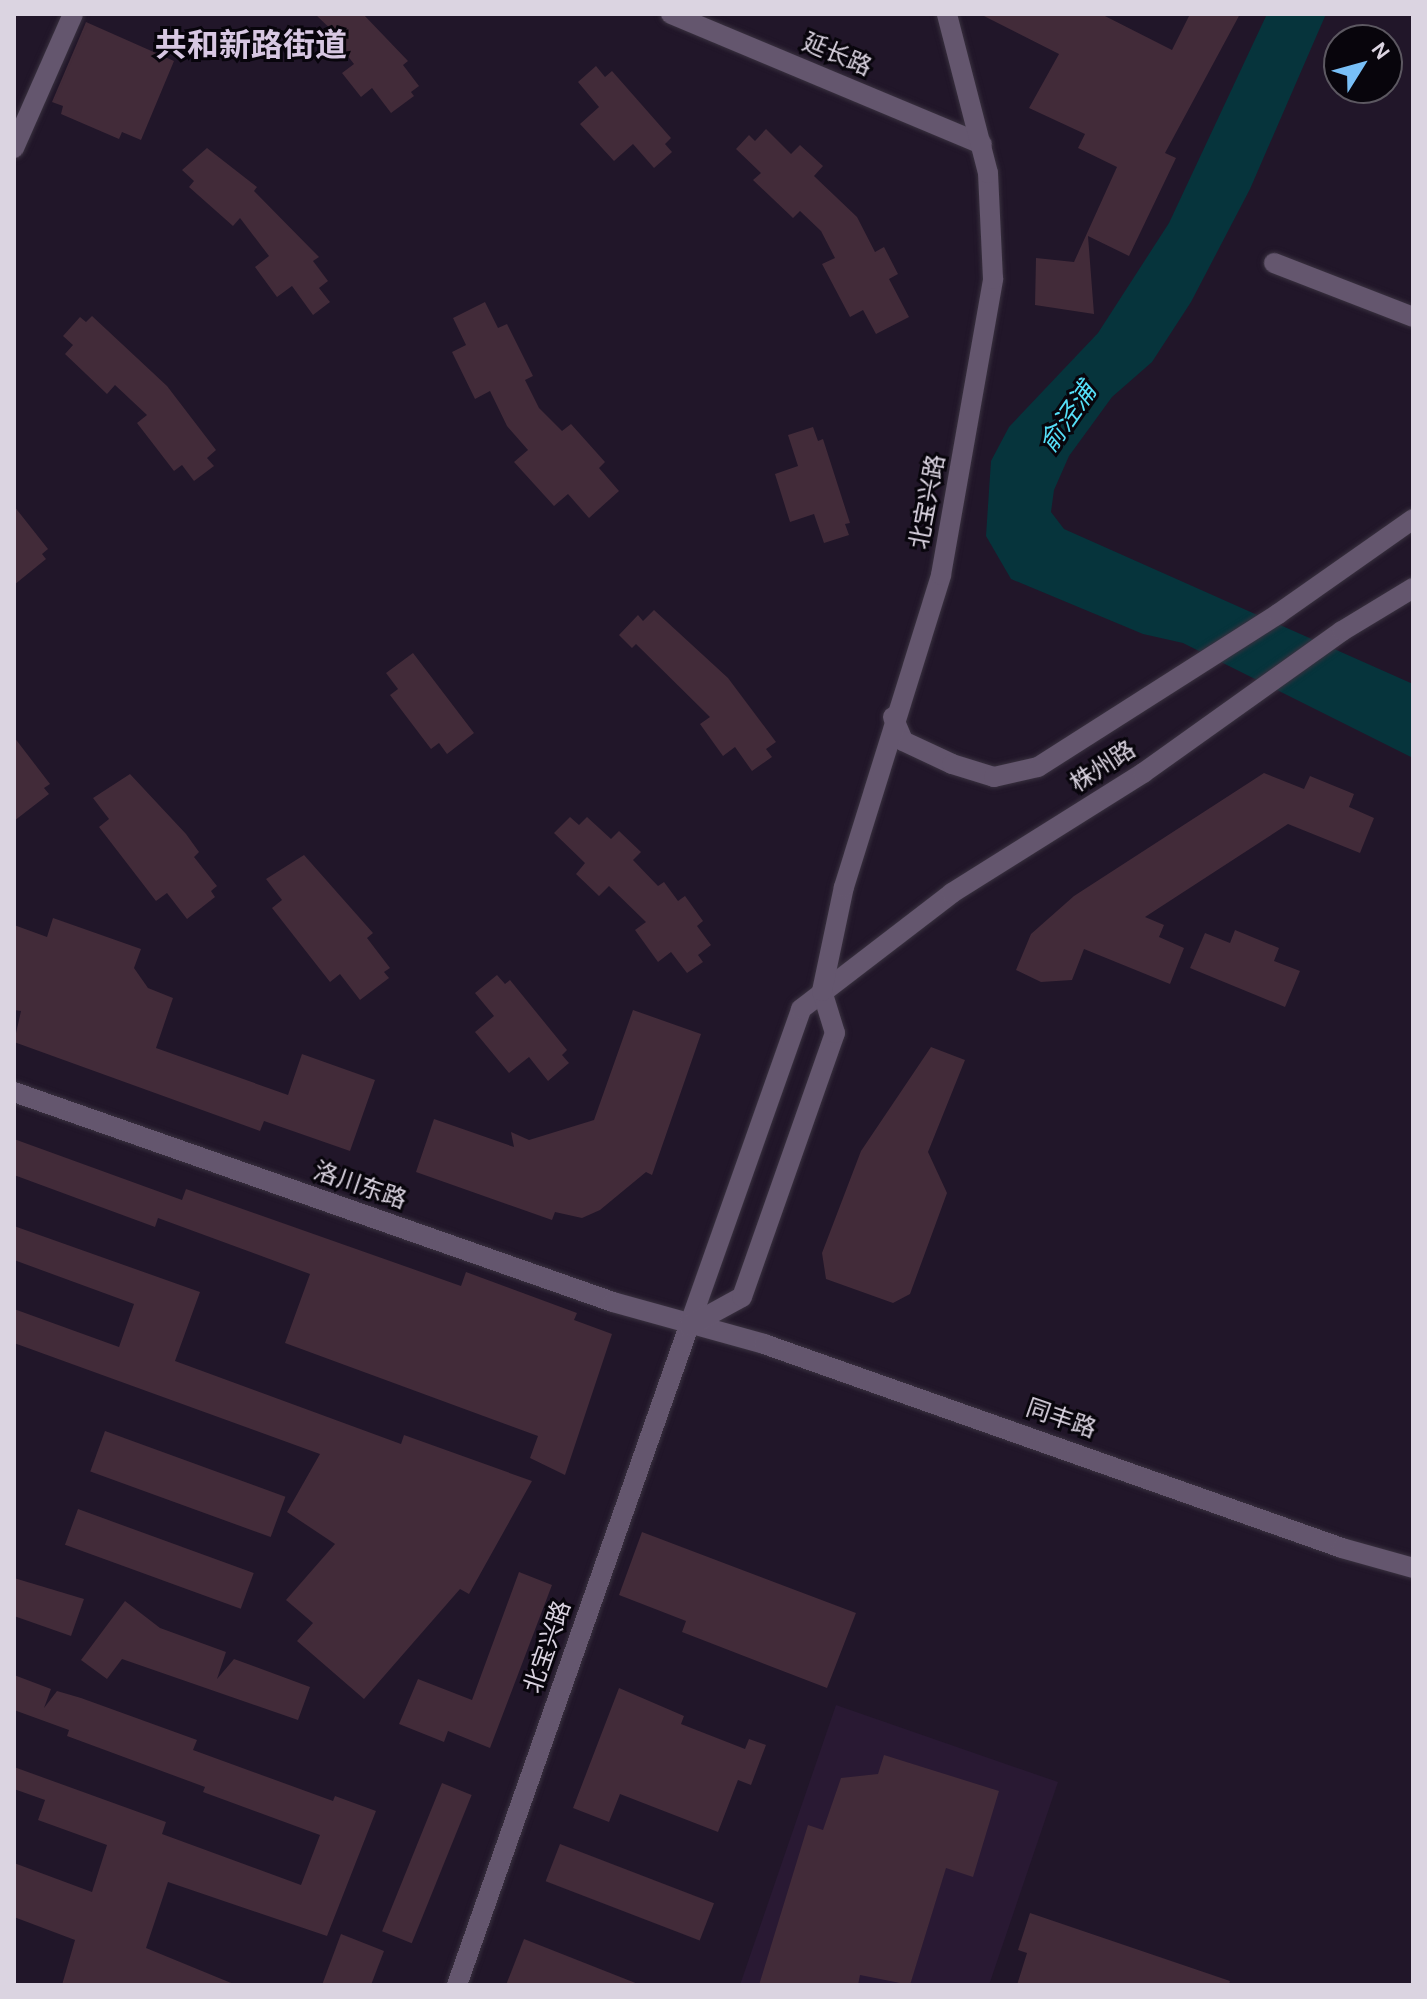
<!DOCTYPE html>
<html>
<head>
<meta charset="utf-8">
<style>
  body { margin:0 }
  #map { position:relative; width:1427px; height:1999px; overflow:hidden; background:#211629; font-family:Karla,"Noto Sans SC",sans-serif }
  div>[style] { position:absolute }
  .built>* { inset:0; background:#291933 }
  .water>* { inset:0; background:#06343c }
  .building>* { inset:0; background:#422b39; transform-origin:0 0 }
  .roads { filter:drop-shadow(0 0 2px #39313f) drop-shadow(0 0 2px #39313f) }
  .minor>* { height:20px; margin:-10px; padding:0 10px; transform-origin:10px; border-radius:10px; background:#64566e }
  span { translate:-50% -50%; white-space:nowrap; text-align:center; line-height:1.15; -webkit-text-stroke:6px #08050c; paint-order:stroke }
  .street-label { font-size:24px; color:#dbd4e1 }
  .water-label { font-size:26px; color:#55def7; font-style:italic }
  .district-label { font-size:32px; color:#d7c7e2; font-weight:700 }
  .frame { position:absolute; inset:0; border:16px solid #dbd4e1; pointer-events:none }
  .north { position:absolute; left:1323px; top:24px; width:80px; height:80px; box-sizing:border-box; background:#08050c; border:2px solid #5c5861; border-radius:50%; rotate:53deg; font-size:22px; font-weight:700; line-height:32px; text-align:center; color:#dbd4e1 }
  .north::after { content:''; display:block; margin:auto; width:28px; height:36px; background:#78bff7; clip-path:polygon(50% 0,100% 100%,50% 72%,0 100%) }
</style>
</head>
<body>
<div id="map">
  <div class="built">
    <i style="clip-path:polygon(836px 1705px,1058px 1782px,989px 1985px,740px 1985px)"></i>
  </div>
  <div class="water">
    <i style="clip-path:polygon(1267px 14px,1326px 14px,1250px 189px,1191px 302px,1152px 362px,1112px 397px,1069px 456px,1054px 490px,1051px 512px,1064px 529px,1413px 684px,1413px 758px,1183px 643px,1143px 634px,1011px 579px,986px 536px,991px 461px,1009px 427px,1098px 333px,1169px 223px)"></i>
  </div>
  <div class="building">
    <i style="clip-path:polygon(315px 14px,363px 14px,408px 61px,403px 65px,419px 86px,411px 92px,414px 96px,391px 113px,372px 88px,361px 97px,342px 73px,354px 64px,339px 45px,343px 41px)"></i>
    <i style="clip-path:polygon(980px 14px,1101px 14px,1172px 50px,1190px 14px,1240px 14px,1165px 153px,1176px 158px,1129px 256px,1088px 236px,1094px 314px,1035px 305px,1036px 258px,1074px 262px,1117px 167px,1078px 148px,1085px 134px,1029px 108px,1059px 54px)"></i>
    <i style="clip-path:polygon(86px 22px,174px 61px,141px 140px,122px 132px,119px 139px,61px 114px,63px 106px,52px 102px)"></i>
    <i style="clip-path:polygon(596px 66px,605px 77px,612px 71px,671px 138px,665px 144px,672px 152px,654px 168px,633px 144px,614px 161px,580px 124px,599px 107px,578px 82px)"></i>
    <i style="clip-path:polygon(766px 129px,791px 154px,800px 145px,823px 166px,814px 176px,857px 217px,875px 252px,884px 247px,898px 274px,889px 279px,909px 317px,876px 334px,863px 310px,850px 317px,822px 264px,835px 258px,821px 231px,800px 211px,793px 218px,753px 180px,761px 173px,736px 149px,749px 135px,755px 141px)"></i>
    <i style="clip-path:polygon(207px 148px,257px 187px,254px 191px,319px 257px,313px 261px,328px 281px,319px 288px,330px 302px,313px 315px,292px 286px,277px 297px,255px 267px,269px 256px,240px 218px,233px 226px,189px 187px,194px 181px,182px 170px)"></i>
    <i style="clip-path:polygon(485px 302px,498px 328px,507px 324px,533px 376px,525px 380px,539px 408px,562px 431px,571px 424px,605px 462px,599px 468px,619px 491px,589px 518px,568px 494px,554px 506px,514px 462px,528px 450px,507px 426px,490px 391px,475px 399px,452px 352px,466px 345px,453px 318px)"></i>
    <i style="clip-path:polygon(92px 316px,167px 386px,216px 450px,207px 458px,214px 466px,194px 481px,182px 465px,174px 471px,137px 423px,147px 415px,115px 385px,107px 394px,65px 354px,73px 345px,63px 336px,80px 317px,86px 322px)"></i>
    <i style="clip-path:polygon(813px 427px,818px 441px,823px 439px,850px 523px,845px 524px,849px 535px,824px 543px,814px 514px,790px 522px,775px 474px,798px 466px,788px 435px)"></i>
    <i style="clip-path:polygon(14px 506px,48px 549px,42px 554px,46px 559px,14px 585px)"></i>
    <i style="clip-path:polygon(654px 610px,728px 678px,776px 742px,766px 749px,772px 757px,752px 771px,735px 747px,723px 756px,700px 724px,710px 717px,636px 644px,632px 648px,619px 635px,638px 615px,643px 621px)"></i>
    <i style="clip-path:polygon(413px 653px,474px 733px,447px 754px,439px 743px,431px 749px,390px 695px,398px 689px,386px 673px)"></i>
    <i style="clip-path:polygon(14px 737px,50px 784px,44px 788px,49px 794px,14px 821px)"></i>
    <i style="clip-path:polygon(1264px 773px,1304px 789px,1310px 776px,1354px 794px,1349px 807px,1374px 818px,1360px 853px,1288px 824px,1145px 917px,1164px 925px,1159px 937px,1184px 948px,1170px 984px,1084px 949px,1072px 980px,1041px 982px,1016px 970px,1031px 934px,1074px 896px)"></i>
    <i style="clip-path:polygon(130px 774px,186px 834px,199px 852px,194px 857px,217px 886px,211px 891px,215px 897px,187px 919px,167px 893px,156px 901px,99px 827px,109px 819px,93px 798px)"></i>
    <i style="clip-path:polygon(570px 817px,579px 825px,587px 817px,611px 839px,619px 831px,641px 852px,633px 860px,658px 886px,664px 882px,678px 901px,685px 896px,703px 921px,697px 926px,711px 945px,698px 955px,703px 962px,687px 973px,671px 952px,658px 962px,635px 930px,646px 922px,609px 886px,599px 896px,576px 874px,585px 863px,554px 833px)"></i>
    <i style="clip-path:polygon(304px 855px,373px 933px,367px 938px,390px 968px,384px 972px,389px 978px,360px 1000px,340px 974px,330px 982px,272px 908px,282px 900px,266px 879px)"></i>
    <i style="clip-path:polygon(53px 918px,141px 949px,134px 968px,148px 988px,173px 998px,156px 1048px,288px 1095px,302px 1054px,375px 1080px,350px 1151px,264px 1121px,260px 1131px,14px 1042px,21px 1011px,14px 1010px,14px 925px,47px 937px)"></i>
    <i style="clip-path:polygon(1235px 930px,1279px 948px,1274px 961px,1300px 971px,1285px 1007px,1190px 968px,1205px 933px,1230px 943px)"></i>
    <i style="clip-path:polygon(497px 975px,505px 984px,510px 980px,567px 1050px,562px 1055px,569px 1063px,548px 1081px,529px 1057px,509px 1073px,475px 1032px,494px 1016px,475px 993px)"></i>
    <i style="clip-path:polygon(633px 1010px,701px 1034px,652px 1175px,646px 1172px,600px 1210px,582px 1218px,555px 1212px,552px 1220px,416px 1172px,434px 1119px,514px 1147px,511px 1132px,529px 1140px,594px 1120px)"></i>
    <i style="clip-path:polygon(931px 1047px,965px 1060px,928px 1152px,947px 1193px,910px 1294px,893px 1303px,826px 1279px,822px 1253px,861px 1151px)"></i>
    <i style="clip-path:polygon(14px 1139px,182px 1200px,186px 1189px,461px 1286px,466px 1272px,577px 1313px,574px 1320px,612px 1334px,565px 1475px,530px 1458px,538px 1436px,285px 1343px,310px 1274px,158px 1218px,155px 1227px,14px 1175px)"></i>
    <i style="clip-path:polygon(14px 1226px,200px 1292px,175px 1361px,401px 1444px,404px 1435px,532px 1481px,469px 1594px,460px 1589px,364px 1699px,297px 1641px,313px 1623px,286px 1600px,335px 1544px,287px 1512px,320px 1454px,14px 1343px,14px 1309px,119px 1347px,134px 1304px,14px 1260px)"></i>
    <i style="left:105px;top:1431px;width:192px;height:43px;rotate:20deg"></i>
    <i style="left:78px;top:1509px;width:187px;height:38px;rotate:20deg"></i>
    <i style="clip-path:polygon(642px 1532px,856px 1613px,827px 1688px,682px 1632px,686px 1621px,619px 1595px)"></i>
    <i style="clip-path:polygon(519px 1572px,552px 1585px,490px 1748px,448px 1731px,444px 1742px,399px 1724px,418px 1679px,472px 1700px)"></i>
    <i style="clip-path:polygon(14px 1578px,84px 1599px,71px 1636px,14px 1616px)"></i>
    <i style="clip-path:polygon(125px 1601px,160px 1628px,226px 1652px,217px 1679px,234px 1659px,310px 1687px,298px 1720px,122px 1659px,107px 1679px,81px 1660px)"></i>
    <i style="clip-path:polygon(14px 1675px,51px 1689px,44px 1708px,57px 1691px,81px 1698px,197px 1740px,193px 1750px,333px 1801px,335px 1796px,376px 1811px,327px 1936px,168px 1882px,146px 1948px,236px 1985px,62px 1985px,75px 1940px,14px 1917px,14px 1863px,92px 1892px,107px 1845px,38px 1820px,45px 1800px,14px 1789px,14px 1767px,166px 1822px,162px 1834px,301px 1885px,320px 1835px,203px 1792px,205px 1787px,67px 1736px,69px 1730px,14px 1710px)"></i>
    <i style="clip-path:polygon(619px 1688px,684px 1716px,681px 1724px,745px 1749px,749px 1739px,766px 1745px,751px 1785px,738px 1780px,718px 1832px,620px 1794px,609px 1822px,573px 1808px)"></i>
    <i style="clip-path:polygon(884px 1755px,999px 1791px,973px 1877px,946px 1868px,910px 1985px,860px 1975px,858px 1985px,759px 1985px,808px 1825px,823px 1830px,841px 1778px,878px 1774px)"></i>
    <i style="left:442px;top:1783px;width:32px;height:160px;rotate:22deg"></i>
    <i style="left:560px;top:1844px;width:165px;height:40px;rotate:21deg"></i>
    <i style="clip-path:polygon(1030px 1913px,1230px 1981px,1229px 1985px,1017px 1985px,1027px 1953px,1018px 1950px)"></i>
    <i style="clip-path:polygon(341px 1934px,384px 1951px,371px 1985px,322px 1985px)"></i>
    <i style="clip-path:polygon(524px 1939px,638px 1984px,637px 1985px,506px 1985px)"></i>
  </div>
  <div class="roads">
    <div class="minor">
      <i style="left:671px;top:14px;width:337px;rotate:22.7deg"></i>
      <i style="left:14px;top:148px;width:146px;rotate:-66.2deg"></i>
      <i style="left:1274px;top:263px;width:149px;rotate:21.2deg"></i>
      <i style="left:893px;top:717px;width:26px;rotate:67deg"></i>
      <i style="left:903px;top:741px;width:54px;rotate:25.1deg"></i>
      <i style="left:952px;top:764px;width:44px;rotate:17.2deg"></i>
      <i style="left:994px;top:777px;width:45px;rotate:-12.8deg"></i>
      <i style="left:1038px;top:767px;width:285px;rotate:-32.5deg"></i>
      <i style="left:1278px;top:614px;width:165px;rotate:-35.1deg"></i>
      <i style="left:14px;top:1092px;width:635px;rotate:19.32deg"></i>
      <i style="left:613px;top:1302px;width:157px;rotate:15.5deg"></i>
      <i style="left:764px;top:1344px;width:613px;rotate:19.44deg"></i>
      <i style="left:1342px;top:1548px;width:74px;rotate:15.7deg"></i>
      <i style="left:689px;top:1326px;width:336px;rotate:-70.5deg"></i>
      <i style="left:801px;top:1009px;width:190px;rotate:-37.5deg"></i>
      <i style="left:952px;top:893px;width:226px;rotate:-32.1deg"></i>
      <i style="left:1143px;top:773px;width:244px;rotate:-35.5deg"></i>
      <i style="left:1342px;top:631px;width:83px;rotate:-31.2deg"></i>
      <i style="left:457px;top:1985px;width:699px;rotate:-70.61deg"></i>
      <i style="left:689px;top:1326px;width:60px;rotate:-28.7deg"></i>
      <i style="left:742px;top:1297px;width:280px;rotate:-70.6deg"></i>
      <i style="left:835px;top:1033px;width:44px;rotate:-107.2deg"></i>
      <i style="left:822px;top:991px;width:106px;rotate:-78.1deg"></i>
      <i style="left:844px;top:887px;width:327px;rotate:-72.7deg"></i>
      <i style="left:941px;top:575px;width:301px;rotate:-80deg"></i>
      <i style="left:993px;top:279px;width:106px;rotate:-92.7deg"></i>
      <i style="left:988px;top:173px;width:164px;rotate:-104.5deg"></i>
    </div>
  </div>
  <div class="street-label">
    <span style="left:837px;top:55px;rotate:23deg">延长路</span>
    <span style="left:928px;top:502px;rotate:-79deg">北宝兴路</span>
    <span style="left:1103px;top:767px;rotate:-33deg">株州路</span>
    <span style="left:360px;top:1186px;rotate:19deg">洛川东路</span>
    <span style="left:1061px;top:1419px;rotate:19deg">同丰路</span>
    <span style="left:548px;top:1647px;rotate:-71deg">北宝兴路</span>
  </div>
  <div class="water-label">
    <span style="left:1068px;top:418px;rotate:-55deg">俞泾浦</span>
  </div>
  <div class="district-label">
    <span style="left:251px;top:46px">共和新路街道</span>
  </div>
  <div class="frame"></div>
  <div class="north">N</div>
</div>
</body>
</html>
